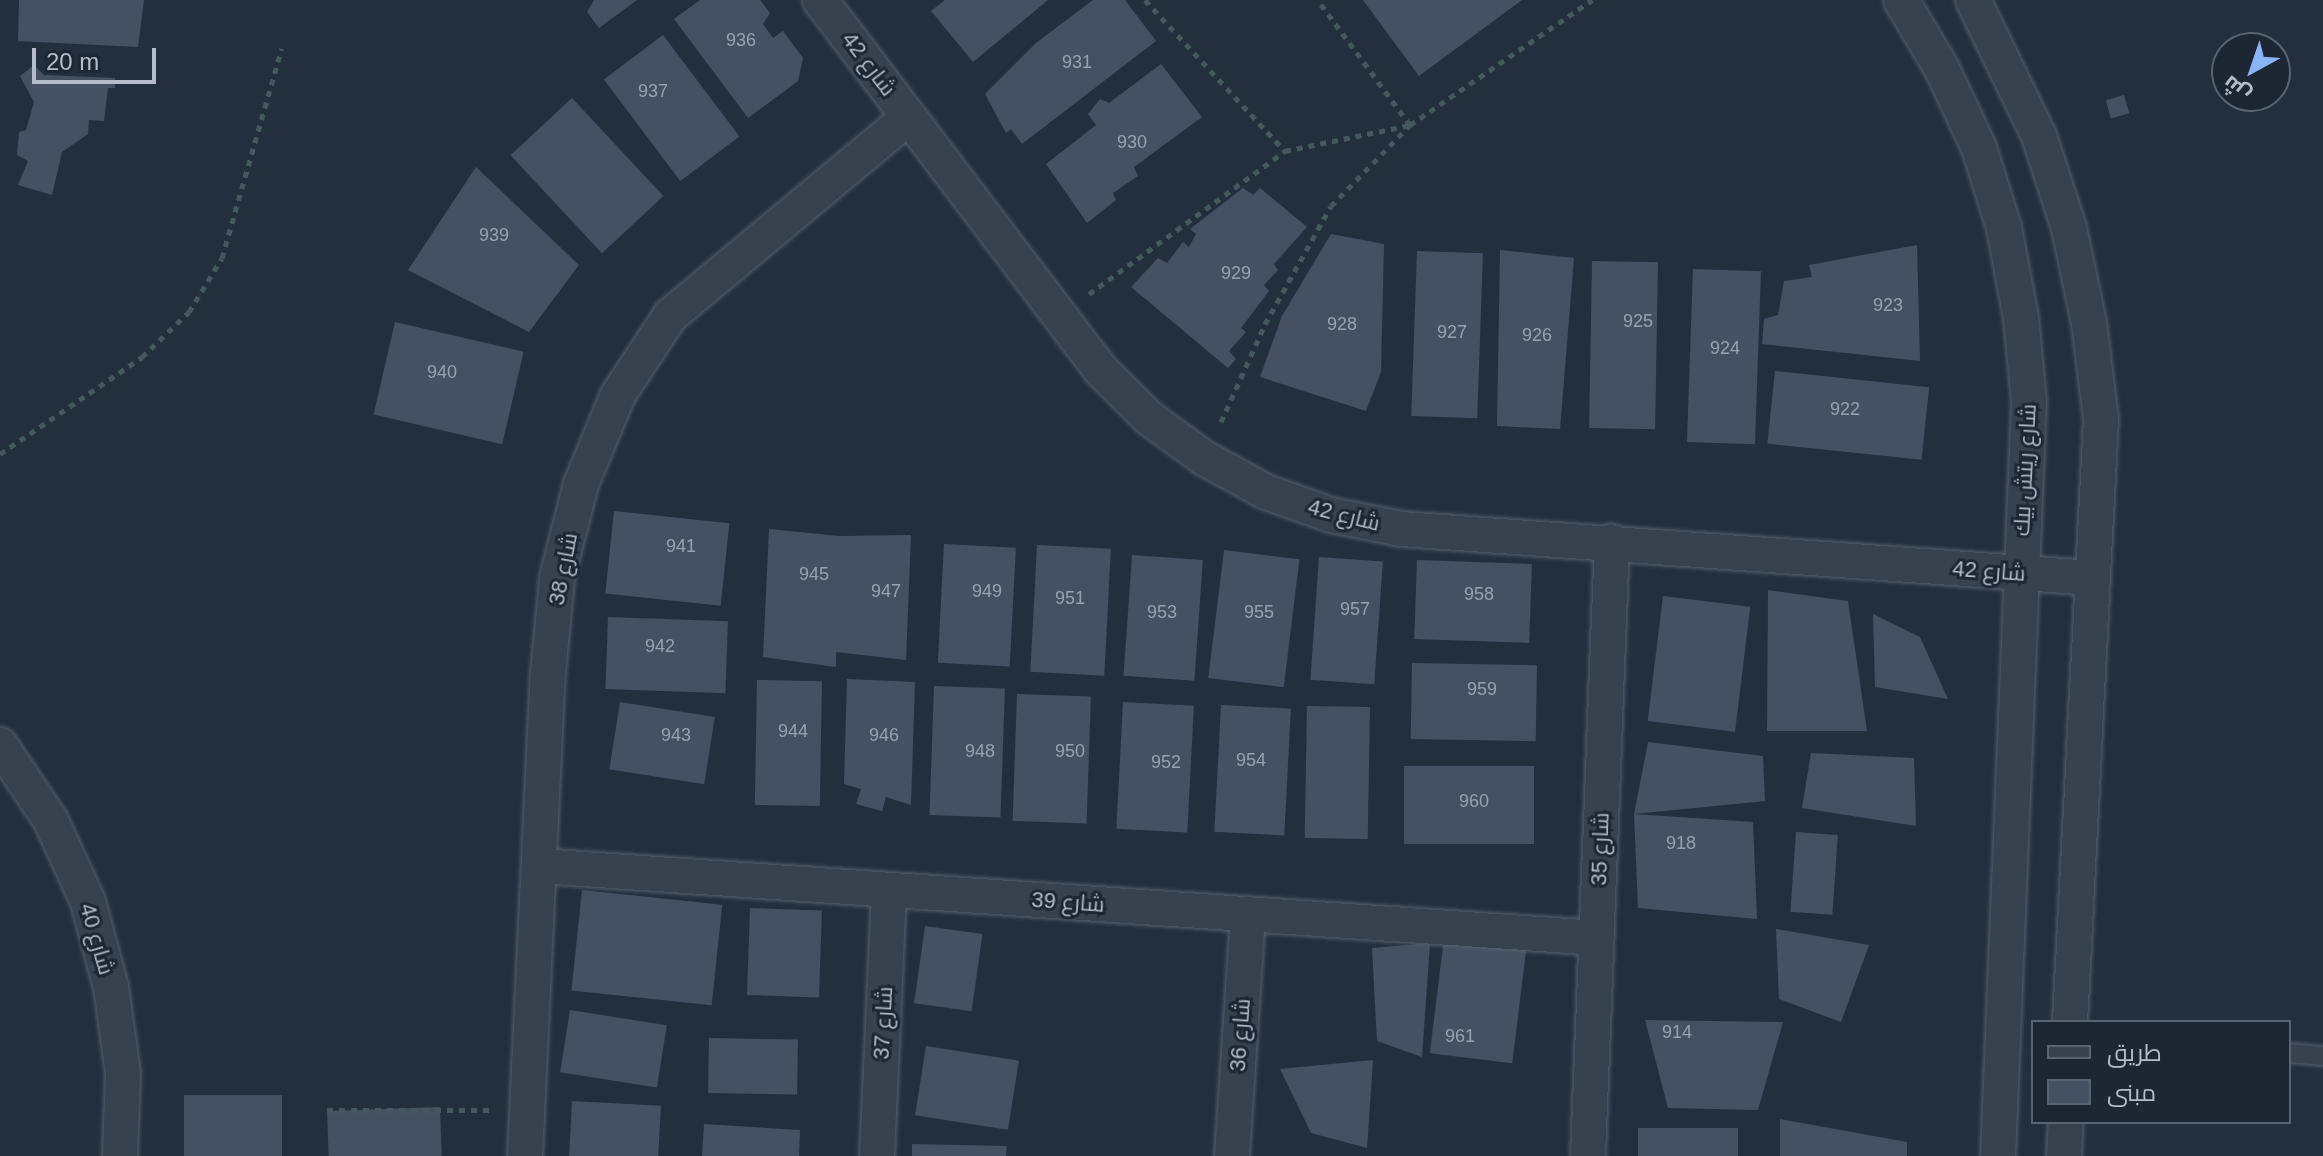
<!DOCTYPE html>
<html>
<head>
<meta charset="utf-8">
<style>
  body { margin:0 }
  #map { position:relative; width:2323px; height:1156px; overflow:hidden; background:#242f3e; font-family:Helvetica,Cairo,sans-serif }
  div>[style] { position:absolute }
  .building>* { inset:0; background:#455162; transform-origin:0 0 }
  .path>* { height:5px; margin-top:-2.5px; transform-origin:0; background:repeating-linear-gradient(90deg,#44595c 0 6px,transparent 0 12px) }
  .roads { filter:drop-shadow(0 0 2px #565f6c) drop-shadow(0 0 2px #565f6c) }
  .service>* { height:18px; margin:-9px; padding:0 9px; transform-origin:9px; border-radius:9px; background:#38414e }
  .minor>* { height:34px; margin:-17px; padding:0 17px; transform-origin:17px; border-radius:17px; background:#38414e }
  span { translate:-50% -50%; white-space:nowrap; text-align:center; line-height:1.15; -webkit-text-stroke:6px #1d2633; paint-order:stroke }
  .number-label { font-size:18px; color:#98a1af }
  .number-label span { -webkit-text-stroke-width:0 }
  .street-label { font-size:22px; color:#b4bcc9 }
  .legend { position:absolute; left:2031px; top:1020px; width:260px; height:104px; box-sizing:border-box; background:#1d2633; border:2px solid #59626f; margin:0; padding:10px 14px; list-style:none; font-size:24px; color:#b4bcc9 }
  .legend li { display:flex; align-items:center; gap:16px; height:40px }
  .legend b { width:40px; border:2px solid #59626f }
  .north { position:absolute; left:2211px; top:32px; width:80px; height:80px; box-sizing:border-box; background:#1d2633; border:2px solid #59626f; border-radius:50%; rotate:220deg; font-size:22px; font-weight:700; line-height:32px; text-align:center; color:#b4bcc9 }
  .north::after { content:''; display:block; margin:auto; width:28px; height:36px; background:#8ab4f8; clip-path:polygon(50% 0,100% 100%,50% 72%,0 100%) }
  .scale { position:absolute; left:32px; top:48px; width:124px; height:36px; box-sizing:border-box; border:4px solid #b4bcc9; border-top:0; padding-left:10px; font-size:24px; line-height:28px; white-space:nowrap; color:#b4bcc9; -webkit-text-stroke:6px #1d2633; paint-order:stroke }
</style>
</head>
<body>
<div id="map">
  <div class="building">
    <i style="clip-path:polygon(19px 0,144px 0,138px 47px,18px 41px)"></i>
    <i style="clip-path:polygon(594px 0,637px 0,599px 28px,587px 12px)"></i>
    <i style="clip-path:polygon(700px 0,760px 0,770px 13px,763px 24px,773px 38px,783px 31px,803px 58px,798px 81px,748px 118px,674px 19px)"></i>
    <i style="clip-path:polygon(945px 0,1048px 0,973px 62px,931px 11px)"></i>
    <i style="clip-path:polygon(1093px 0,1125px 0,1156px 41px,1022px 144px,1011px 129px,1006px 133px,985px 94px,1036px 43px)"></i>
    <i style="clip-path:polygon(1363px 0,1522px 0,1419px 76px)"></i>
    <i style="left:663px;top:35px;width:127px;height:74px;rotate:53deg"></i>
    <i style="clip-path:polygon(1161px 64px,1202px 117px,1134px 167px,1138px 176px,1113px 193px,1116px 200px,1087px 223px,1046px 164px,1096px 125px,1088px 114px,1100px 99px,1109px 103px)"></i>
    <i style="clip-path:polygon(34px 65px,44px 75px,115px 78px,115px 88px,108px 88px,104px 121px,89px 120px,88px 134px,62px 152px,52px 195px,18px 185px,28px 161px,17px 155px,19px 132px,26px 130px,34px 102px,20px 76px)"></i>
    <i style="left:2124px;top:95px;width:19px;height:19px;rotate:74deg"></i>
    <i style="left:572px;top:98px;width:134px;height:84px;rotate:47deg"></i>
    <i style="clip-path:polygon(476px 167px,579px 265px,529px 332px,408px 270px)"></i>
    <i style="clip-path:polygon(1243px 188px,1253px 195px,1260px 188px,1307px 227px,1274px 264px,1278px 270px,1264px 285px,1269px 291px,1241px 328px,1246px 332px,1229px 351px,1236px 359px,1228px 368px,1131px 287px,1158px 258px,1167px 263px,1183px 242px,1189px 247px,1196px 234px,1190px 229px)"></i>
    <i style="clip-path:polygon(1331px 234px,1384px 244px,1381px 372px,1366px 411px,1260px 377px,1282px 316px)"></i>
    <i style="clip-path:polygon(1917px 245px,1920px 361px,1762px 344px,1764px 319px,1778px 315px,1784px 281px,1812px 277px,1809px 265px)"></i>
    <i style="clip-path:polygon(1500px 250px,1574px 258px,1560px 429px,1497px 426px)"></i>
    <i style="left:1417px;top:251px;width:66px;height:165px;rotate:2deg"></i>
    <i style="left:1592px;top:261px;width:66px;height:167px;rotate:1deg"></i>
    <i style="left:1693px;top:269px;width:68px;height:173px;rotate:2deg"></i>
    <i style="left:395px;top:322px;width:132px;height:95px;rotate:13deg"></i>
    <i style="left:1775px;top:371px;width:155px;height:73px;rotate:6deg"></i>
    <i style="left:614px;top:511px;width:116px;height:83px;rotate:6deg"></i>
    <i style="clip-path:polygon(769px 529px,839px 536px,911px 535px,906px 660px,836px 652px,836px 667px,763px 657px)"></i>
    <i style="left:944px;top:544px;width:72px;height:119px;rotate:3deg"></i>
    <i style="left:1037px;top:545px;width:74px;height:127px;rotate:3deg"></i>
    <i style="left:1224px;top:550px;width:76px;height:129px;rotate:7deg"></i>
    <i style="left:1132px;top:555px;width:71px;height:121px;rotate:4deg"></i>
    <i style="left:1319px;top:557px;width:64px;height:123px;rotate:4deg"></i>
    <i style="left:1417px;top:560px;width:115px;height:79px;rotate:2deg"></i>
    <i style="clip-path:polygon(1768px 590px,1848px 601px,1867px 731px,1767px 731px)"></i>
    <i style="left:1663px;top:596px;width:88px;height:126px;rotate:7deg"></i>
    <i style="clip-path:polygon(1873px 614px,1920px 637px,1948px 699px,1875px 687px)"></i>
    <i style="left:608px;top:617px;width:120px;height:72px;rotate:2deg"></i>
    <i style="left:1412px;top:663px;width:125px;height:76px;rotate:1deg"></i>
    <i style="clip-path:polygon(847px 679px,915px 682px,911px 805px,886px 797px,882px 811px,856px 804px,861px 789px,844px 784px)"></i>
    <i style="left:757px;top:680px;width:65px;height:125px;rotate:1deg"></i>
    <i style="left:934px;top:686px;width:71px;height:129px;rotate:2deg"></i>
    <i style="left:1017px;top:694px;width:74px;height:127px;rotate:2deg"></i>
    <i style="left:620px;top:702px;width:96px;height:68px;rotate:9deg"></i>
    <i style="left:1123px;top:702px;width:71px;height:127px;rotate:3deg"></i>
    <i style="left:1221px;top:705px;width:70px;height:127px;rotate:3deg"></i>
    <i style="left:1307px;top:706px;width:63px;height:132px;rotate:1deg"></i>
    <i style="clip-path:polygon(1648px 742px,1763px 756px,1765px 801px,1634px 814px,1753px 822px,1757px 919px,1638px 908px,1634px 814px)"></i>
    <i style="clip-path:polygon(1811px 753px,1914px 758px,1916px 826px,1802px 808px)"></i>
    <i style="left:1404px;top:766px;width:130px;height:78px"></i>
    <i style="left:1796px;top:832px;width:42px;height:80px;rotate:4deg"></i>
    <i style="left:582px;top:890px;width:141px;height:101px;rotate:6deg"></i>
    <i style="left:750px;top:908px;width:72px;height:87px;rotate:2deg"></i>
    <i style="left:925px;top:926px;width:58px;height:78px;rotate:8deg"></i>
    <i style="clip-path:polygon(1776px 929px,1869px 945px,1841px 1022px,1779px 999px)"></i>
    <i style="left:1444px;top:938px;width:83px;height:116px;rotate:7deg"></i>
    <i style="clip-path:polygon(1430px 943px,1422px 1057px,1377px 1041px,1372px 948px)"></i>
    <i style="left:570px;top:1010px;width:98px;height:63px;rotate:9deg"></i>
    <i style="clip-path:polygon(1645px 1020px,1783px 1022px,1758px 1110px,1668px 1108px)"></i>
    <i style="left:709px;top:1038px;width:89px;height:55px;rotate:1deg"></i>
    <i style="left:926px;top:1046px;width:94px;height:70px;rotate:9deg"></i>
    <i style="clip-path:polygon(1373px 1060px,1367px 1148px,1311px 1133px,1280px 1069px)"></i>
    <i style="left:184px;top:1095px;width:98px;height:61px"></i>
    <i style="left:572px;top:1101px;width:89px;height:55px;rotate:3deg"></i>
    <i style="left:440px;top:1107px;width:49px;height:113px;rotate:88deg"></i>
    <i style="clip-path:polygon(1780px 1119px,1907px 1142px,1907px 1156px,1780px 1156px)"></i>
    <i style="clip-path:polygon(704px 1124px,800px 1130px,799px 1156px,702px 1156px)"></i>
    <i style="left:1638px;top:1128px;width:100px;height:28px"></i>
    <i style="clip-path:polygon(912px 1144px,1007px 1146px,1006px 1156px,912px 1156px)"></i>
  </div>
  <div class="path">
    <i style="left:1145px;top:0;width:206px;rotate:47.2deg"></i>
    <i style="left:1089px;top:294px;width:243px;rotate:-36.1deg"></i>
    <i style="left:1285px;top:151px;width:128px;rotate:-11.7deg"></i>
    <i style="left:1410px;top:125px;width:221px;rotate:-34.5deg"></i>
    <i style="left:1221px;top:422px;width:107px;rotate:-65.8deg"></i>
    <i style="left:1265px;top:324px;width:135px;rotate:-60.8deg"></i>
    <i style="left:1331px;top:206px;width:113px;rotate:-45.7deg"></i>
    <i style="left:1410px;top:125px;width:155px;rotate:-126.4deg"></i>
    <i style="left:0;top:454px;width:172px;rotate:-34.3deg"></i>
    <i style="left:142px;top:357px;width:65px;rotate:-43.8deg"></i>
    <i style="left:189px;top:312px;width:63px;rotate:-58.6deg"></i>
    <i style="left:222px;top:258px;width:218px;rotate:-74.1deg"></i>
    <i style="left:327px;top:1110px;width:163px"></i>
  </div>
  <div class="roads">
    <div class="service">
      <i style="left:2289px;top:1053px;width:34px;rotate:5deg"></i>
    </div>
    <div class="minor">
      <i style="left:820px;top:0;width:465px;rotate:52.8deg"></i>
      <i style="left:1101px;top:370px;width:68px;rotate:45deg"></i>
      <i style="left:1149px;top:418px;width:68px;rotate:36deg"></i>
      <i style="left:1204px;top:458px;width:71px;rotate:28.7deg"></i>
      <i style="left:1266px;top:492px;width:69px;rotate:19.5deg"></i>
      <i style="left:1331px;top:515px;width:71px;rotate:11.3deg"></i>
      <i style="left:1401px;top:529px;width:694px;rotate:4.05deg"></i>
      <i style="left:1901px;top:0;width:80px;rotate:59.3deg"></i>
      <i style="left:1942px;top:69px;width:87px;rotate:64.9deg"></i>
      <i style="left:1979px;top:148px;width:84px;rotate:72.6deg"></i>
      <i style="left:2004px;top:228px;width:92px;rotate:79.3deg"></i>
      <i style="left:2021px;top:318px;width:83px;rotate:84.5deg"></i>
      <i style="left:2029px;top:401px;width:756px;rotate:92.35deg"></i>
      <i style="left:1973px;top:0;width:151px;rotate:64.1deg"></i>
      <i style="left:2039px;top:136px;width:97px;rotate:71.9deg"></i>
      <i style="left:2069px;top:228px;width:97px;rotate:78.1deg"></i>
      <i style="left:2089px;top:323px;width:97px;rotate:82.9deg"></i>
      <i style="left:2101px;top:419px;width:604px;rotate:92.94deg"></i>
      <i style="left:0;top:745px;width:92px;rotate:56.1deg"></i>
      <i style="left:51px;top:821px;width:89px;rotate:65.4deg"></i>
      <i style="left:88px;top:902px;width:88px;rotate:74.9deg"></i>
      <i style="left:111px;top:987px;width:88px;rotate:82.1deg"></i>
      <i style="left:123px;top:1074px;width:82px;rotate:92.1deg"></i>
      <i style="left:539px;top:866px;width:1060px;rotate:3.89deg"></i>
      <i style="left:525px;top:1156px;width:483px;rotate:-87.3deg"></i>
      <i style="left:548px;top:674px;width:96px;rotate:-84.6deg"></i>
      <i style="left:557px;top:578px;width:97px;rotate:-75.7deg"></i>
      <i style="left:581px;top:484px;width:96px;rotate:-67.4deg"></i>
      <i style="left:618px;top:395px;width:95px;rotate:-56.6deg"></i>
      <i style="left:670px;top:316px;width:311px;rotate:-39.8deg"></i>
      <i style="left:877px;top:1156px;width:266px;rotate:-87.4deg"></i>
      <i style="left:1232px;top:1156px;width:243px;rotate:-86.2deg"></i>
      <i style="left:1588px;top:1156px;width:615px;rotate:-87.77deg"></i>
      <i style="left:2064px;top:1156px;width:34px;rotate:-87deg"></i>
    </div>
  </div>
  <div class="number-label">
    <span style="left:741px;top:40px">936</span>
    <span style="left:1077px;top:62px">931</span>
    <span style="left:653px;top:91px">937</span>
    <span style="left:1132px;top:142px">930</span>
    <span style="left:494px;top:235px">939</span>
    <span style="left:1236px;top:273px">929</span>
    <span style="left:1888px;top:305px">923</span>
    <span style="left:1638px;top:321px">925</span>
    <span style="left:1342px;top:324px">928</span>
    <span style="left:1452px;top:332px">927</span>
    <span style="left:1537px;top:335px">926</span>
    <span style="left:1725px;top:348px">924</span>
    <span style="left:442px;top:372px">940</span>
    <span style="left:1845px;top:409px">922</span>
    <span style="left:681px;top:546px">941</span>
    <span style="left:814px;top:574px">945</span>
    <span style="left:886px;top:591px">947</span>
    <span style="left:987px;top:591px">949</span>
    <span style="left:1479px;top:594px">958</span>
    <span style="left:1070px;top:598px">951</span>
    <span style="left:1355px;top:609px">957</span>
    <span style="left:1162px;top:612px">953</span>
    <span style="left:1259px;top:612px">955</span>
    <span style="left:660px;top:646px">942</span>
    <span style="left:1482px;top:689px">959</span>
    <span style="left:793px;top:731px">944</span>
    <span style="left:676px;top:735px">943</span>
    <span style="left:884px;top:735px">946</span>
    <span style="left:980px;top:751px">948</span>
    <span style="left:1070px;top:751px">950</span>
    <span style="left:1251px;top:760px">954</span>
    <span style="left:1166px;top:762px">952</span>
    <span style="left:1474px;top:801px">960</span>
    <span style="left:1681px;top:843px">918</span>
    <span style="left:1677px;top:1032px">914</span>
    <span style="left:1460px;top:1036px">961</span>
  </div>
  <div class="street-label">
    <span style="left:869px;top:64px;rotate:53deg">شارع 42</span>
    <span style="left:2025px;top:470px;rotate:-87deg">شارع ريتش بيك</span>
    <span style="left:1344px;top:515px;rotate:14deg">شارع 42</span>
    <span style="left:563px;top:569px;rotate:-79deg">شارع 38</span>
    <span style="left:1989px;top:571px;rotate:4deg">شارع 42</span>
    <span style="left:1600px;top:849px;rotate:-88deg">شارع 35</span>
    <span style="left:1068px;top:902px;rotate:4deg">شارع 39</span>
    <span style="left:97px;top:939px;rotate:74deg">شارع 40</span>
    <span style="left:883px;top:1023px;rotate:-87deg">شارع 37</span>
    <span style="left:1240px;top:1035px;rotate:-86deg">شارع 36</span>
  </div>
  <ul class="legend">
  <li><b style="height:10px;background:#38414e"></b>طريق</li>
  <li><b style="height:22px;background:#455162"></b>مبنى</li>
  </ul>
  <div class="north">ش</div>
  <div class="scale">20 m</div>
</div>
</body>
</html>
